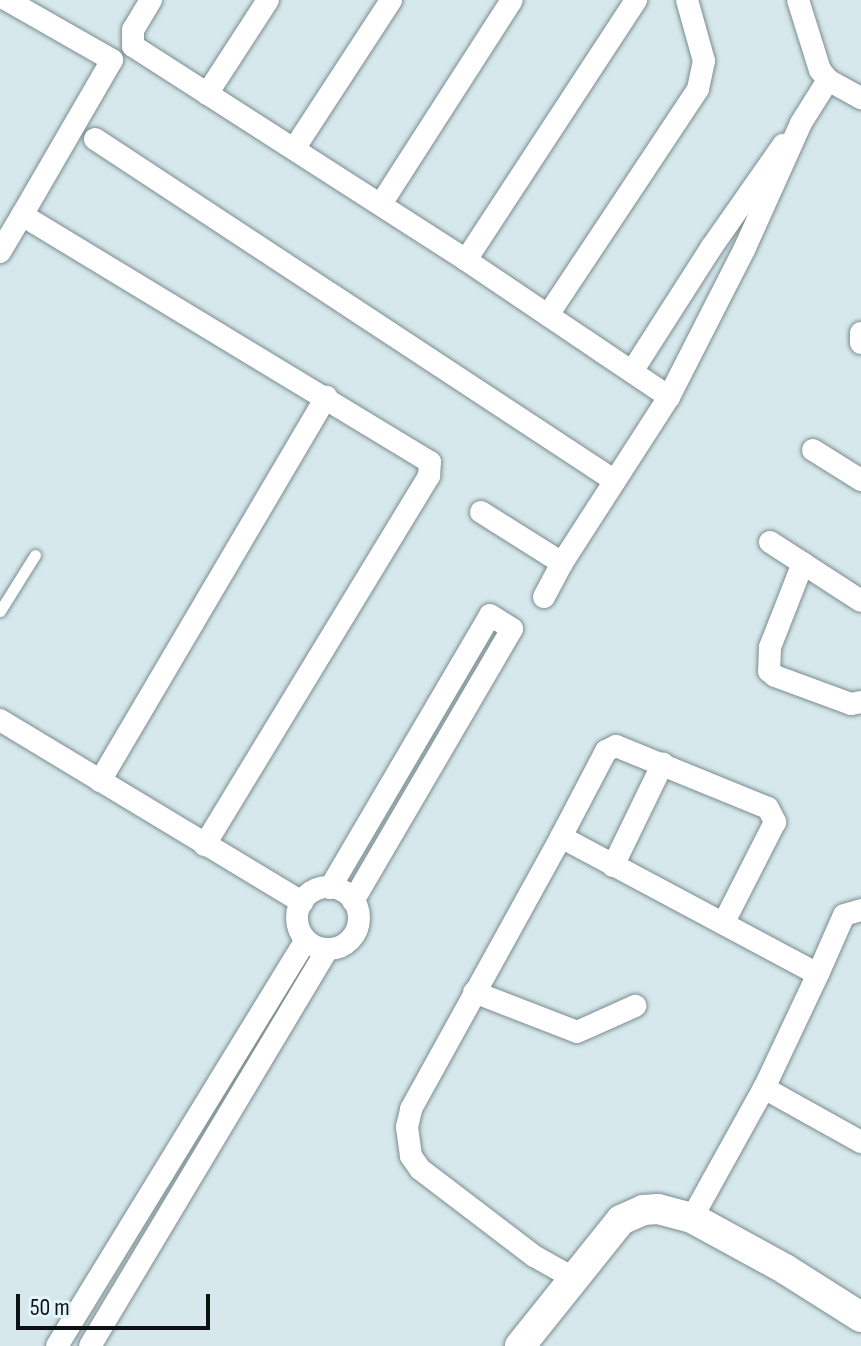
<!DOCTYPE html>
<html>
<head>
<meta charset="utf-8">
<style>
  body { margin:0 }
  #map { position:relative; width:861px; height:1346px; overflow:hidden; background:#d6e8ec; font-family:"Sofia Sans Condensed",sans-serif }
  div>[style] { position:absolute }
  .roads { filter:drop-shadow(0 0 2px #7b8c90) drop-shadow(0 0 2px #7b8c90) }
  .lane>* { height:11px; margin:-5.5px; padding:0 5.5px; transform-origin:5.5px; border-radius:5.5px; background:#fff }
  .street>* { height:22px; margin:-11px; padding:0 11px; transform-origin:11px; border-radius:11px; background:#fff }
  .street>.ring { margin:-11px; padding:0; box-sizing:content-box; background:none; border:22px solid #fff; border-radius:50% }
  .secondary>* { height:30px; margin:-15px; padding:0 15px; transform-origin:15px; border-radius:15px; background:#fff }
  span { translate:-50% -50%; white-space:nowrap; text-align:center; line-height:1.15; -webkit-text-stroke:6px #e3f5fa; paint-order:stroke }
  .scale { position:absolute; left:16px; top:1294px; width:194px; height:36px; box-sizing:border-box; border:4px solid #0c1214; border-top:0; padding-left:10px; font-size:24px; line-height:28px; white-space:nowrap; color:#0c1214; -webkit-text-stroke:6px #e3f5fa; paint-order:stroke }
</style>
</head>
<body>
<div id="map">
  <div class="roads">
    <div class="lane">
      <i style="left:0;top:611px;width:66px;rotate:-58deg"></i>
    </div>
    <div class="street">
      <i style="left:7px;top:0;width:121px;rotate:29.7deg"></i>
      <i style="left:112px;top:60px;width:179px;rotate:120.1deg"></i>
      <i style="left:151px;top:0;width:35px;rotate:121deg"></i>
      <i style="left:133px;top:30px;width:16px;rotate:90deg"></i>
      <i style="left:133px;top:46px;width:396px;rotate:32.7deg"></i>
      <i style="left:466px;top:260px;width:245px;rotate:34deg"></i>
      <i style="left:798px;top:0;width:73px;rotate:72.6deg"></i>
      <i style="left:820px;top:70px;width:13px;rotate:51deg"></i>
      <i style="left:828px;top:80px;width:38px;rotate:29deg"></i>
      <i style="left:207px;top:94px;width:112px;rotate:-57deg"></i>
      <i style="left:95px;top:139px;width:622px;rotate:33.33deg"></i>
      <i style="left:294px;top:149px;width:178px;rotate:-56.9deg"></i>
      <i style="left:381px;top:204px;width:242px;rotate:-57.3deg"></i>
      <i style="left:0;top:252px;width:43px;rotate:-59.3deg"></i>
      <i style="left:22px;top:215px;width:477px;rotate:31.2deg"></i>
      <i style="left:430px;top:462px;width:14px;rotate:94deg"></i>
      <i style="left:429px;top:476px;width:432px;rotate:121.3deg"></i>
      <i style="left:466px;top:260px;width:311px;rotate:-56.8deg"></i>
      <i style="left:548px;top:315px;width:271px;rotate:-56.4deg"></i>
      <i style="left:698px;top:89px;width:29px;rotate:-78deg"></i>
      <i style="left:704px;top:61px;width:63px;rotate:-105.6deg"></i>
      <i style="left:861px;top:333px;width:10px;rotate:90deg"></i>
      <i style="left:633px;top:370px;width:145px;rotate:-57.4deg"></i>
      <i style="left:711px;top:248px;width:126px;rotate:-55deg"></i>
      <i style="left:813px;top:450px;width:57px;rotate:32deg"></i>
      <i style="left:481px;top:512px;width:96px;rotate:32.2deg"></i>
      <i style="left:770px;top:542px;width:108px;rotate:33deg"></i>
      <i style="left:803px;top:563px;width:90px;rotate:111.4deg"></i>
      <i style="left:770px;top:647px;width:24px;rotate:92deg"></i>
      <i style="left:769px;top:671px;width:8px;rotate:40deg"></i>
      <i style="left:775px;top:676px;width:81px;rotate:20.2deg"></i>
      <i style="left:851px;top:704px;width:10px;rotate:-11deg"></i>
      <i style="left:544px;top:597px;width:38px;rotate:-62deg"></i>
      <i style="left:562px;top:563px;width:197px;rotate:-57.2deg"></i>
      <i style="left:669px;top:397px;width:165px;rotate:-63deg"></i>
      <i style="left:744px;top:250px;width:139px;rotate:-65.8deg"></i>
      <i style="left:801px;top:123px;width:51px;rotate:-57.9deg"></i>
      <i style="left:0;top:720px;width:353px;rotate:31.1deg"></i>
      <i style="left:100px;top:781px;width:446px;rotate:-59.5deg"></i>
      <i style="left:561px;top:837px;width:97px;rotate:-62.4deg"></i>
      <i style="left:606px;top:751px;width:11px;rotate:-27deg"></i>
      <i style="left:616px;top:746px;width:164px;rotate:22.2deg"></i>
      <i style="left:768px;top:808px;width:16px;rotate:63deg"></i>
      <i style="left:775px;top:822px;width:114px;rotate:117deg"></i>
      <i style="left:613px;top:866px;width:114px;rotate:-64.1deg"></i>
      <i class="ring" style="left:297px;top:887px;width:40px;height:40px"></i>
      <i style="left:330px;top:888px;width:316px;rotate:-59.6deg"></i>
      <i style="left:490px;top:615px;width:26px;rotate:32deg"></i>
      <i style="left:512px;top:629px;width:315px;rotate:120.3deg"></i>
      <i style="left:818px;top:974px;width:64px;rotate:-66.2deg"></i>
      <i style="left:844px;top:915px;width:18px;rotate:-16deg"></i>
      <i style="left:474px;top:992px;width:110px;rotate:21.2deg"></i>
      <i style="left:577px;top:1032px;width:64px;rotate:-24.1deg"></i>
      <i style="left:764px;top:1088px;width:111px;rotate:29.1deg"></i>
      <i style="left:575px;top:1279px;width:47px;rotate:-150.7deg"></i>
      <i style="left:534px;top:1256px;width:143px;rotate:-142.7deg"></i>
      <i style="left:420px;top:1169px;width:16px;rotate:-125deg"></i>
      <i style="left:411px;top:1156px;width:29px;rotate:-98deg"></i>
      <i style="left:407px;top:1127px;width:18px;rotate:-77deg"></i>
      <i style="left:411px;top:1109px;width:311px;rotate:-61.1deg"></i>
      <i style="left:561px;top:837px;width:291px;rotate:28.1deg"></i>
      <i style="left:818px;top:974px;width:126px;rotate:115.3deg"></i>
      <i style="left:764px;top:1088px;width:149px;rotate:119deg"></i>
      <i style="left:57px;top:1346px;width:476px;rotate:-58.5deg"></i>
      <i style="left:90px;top:1346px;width:462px;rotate:-59.1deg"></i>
    </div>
    <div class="secondary">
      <i style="left:520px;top:1346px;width:161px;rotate:-51.3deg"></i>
      <i style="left:621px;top:1220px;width:24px;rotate:-24deg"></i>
      <i style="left:643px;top:1210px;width:15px;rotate:-4deg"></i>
      <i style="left:658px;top:1209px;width:35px;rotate:15deg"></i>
      <i style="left:692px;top:1218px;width:106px;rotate:28.7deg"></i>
      <i style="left:785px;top:1269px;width:90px;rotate:32.3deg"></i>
    </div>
  </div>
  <div class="scale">50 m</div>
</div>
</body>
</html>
